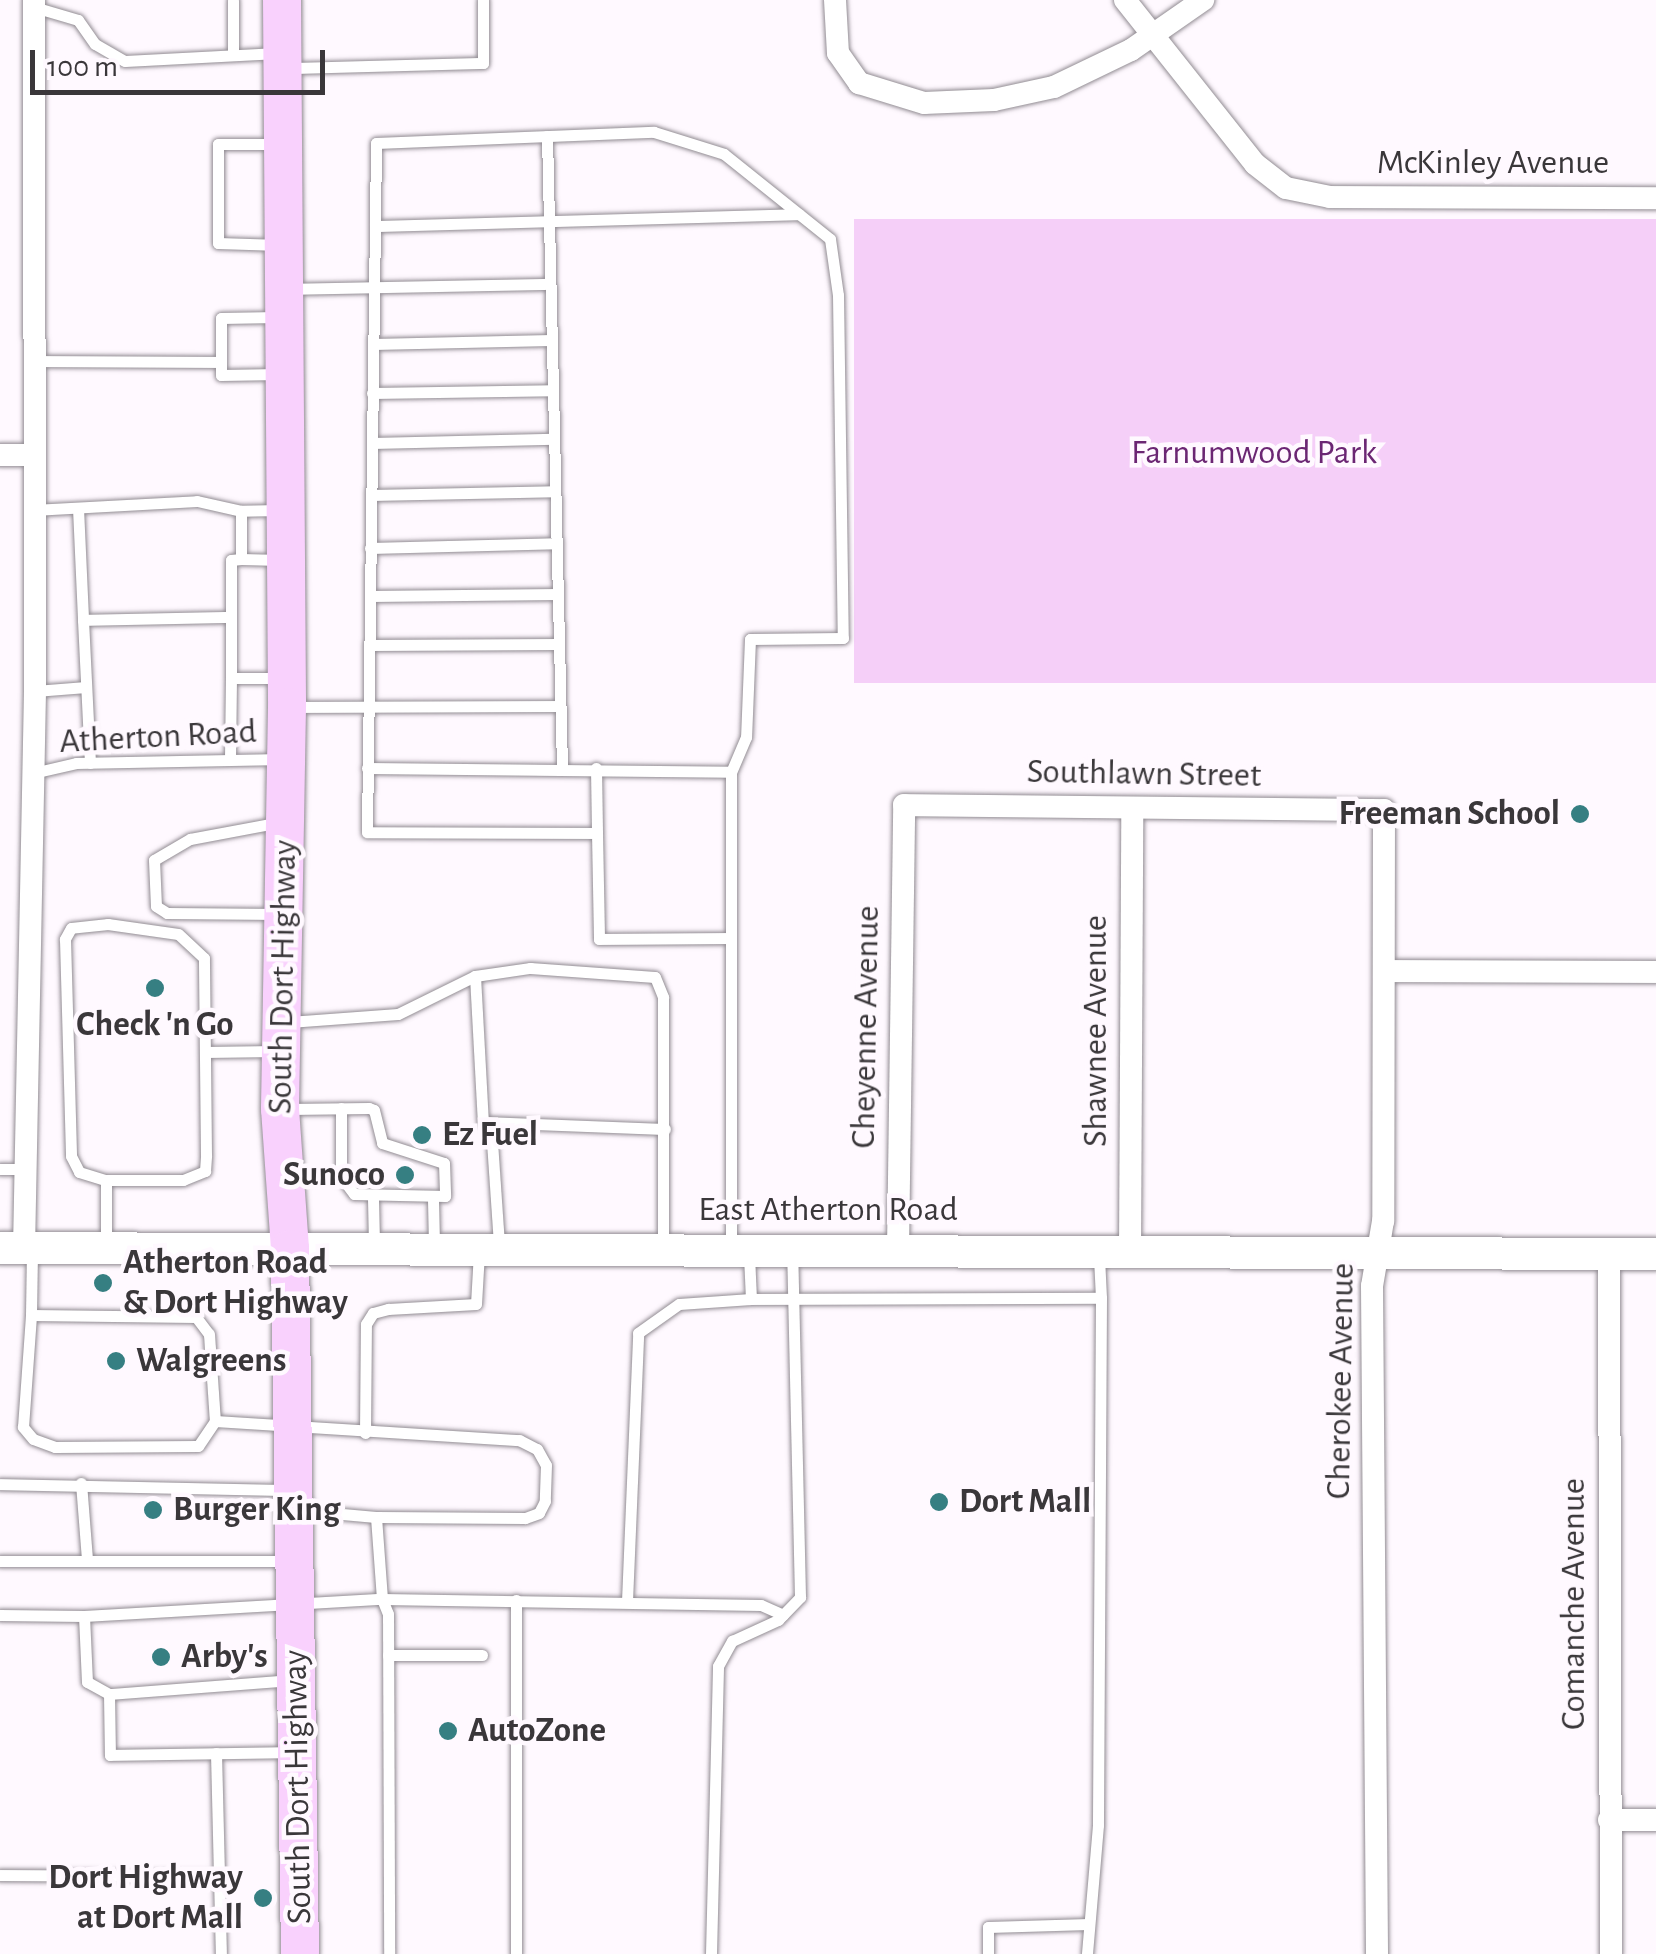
<!DOCTYPE html>
<html>
<head>
<meta charset="utf-8">
<style>
  body { margin:0 }
  #map { position:relative; width:1656px; height:1954px; overflow:hidden; background:#fff9ff; font-family:"Alegreya Sans",sans-serif }
  div>[style] { position:absolute }
  .green>* { inset:0; background:#f5cff8; transform-origin:0 0 }
  .roads { filter:drop-shadow(0 0 2px #928c93) drop-shadow(0 0 2px #928c93) }
  .lane>* { height:11px; margin:-5.5px; padding:0 5.5px; transform-origin:5.5px; border-radius:5.5px; background:#fff }
  .street>* { height:22px; margin:-11px; padding:0 11px; transform-origin:11px; border-radius:11px; background:#fff }
  .secondary>* { height:32px; margin:-16px; padding:0 16px; transform-origin:16px; border-radius:16px; background:#fff }
  .primary>* { height:38px; margin:-19px; padding:0 19px; transform-origin:19px; border-radius:19px; background:#f9d1fd }
  .dots>* { width:28px; height:28px; translate:-50% -50%; box-sizing:border-box; border:5px solid #fff9ff; border-radius:50% }
  span { translate:-50% -50%; white-space:nowrap; text-align:center; line-height:1.15; -webkit-text-stroke:9px #fff9ff; paint-order:stroke }
  .street-label { font-size:35px; color:#3a373a }
  .park-label { font-size:35px; color:#6b2673 }
  .poi-label { font-size:35px; color:#3a373a; font-weight:700 }
  .right { translate:-100% -50%; text-align:right }
  .left { translate:0 -50%; text-align:left }
  .scale { position:absolute; left:30px; top:50px; width:295px; height:45px; box-sizing:border-box; border:5px solid #3a373a; border-top:0; padding-left:12px; font-size:30px; line-height:35px; white-space:nowrap; color:#3a373a; -webkit-text-stroke:8px #fff9ff; paint-order:stroke }
</style>
</head>
<body>
<div id="map">
  <div class="green">
    <i style="left:854px;top:219px;width:802px;height:464px"></i>
  </div>
  <div class="roads">
    <div class="lane">
      <i style="left:34px;top:7px;width:46px;rotate:16.5deg"></i>
      <i style="left:78px;top:20px;width:29px;rotate:55deg"></i>
      <i style="left:95px;top:44px;width:34px;rotate:30deg"></i>
      <i style="left:125px;top:61px;width:153px;rotate:-3deg"></i>
      <i style="left:233px;top:52px;width:52px;rotate:-90deg"></i>
      <i style="left:290px;top:68px;width:193px;rotate:-1.5deg"></i>
      <i style="left:483px;top:63px;width:63px;rotate:-90deg"></i>
      <i style="left:547px;top:136px;width:632px;rotate:88.64deg"></i>
      <i style="left:278px;top:144px;width:60px;rotate:180deg"></i>
      <i style="left:218px;top:144px;width:99px;rotate:90deg"></i>
      <i style="left:218px;top:243px;width:62px;rotate:1.8deg"></i>
      <i style="left:375px;top:226px;width:424px;rotate:-1.6deg"></i>
      <i style="left:288px;top:289px;width:262px;rotate:-1.1deg"></i>
      <i style="left:277px;top:317px;width:56px;rotate:179deg"></i>
      <i style="left:221px;top:318px;width:57px;rotate:90deg"></i>
      <i style="left:221px;top:375px;width:58px;rotate:-1deg"></i>
      <i style="left:373px;top:344px;width:178px;rotate:-1.3deg"></i>
      <i style="left:32px;top:361px;width:189px;rotate:0.3deg"></i>
      <i style="left:372px;top:393px;width:181px;rotate:-0.9deg"></i>
      <i style="left:372px;top:443px;width:182px;rotate:-1.3deg"></i>
      <i style="left:371px;top:495px;width:184px;rotate:-1.2deg"></i>
      <i style="left:78px;top:508px;width:112px;rotate:87.4deg"></i>
      <i style="left:33px;top:510px;width:164px;rotate:-3.1deg"></i>
      <i style="left:197px;top:501px;width:45px;rotate:12.8deg"></i>
      <i style="left:280px;top:510px;width:39px;rotate:179deg"></i>
      <i style="left:241px;top:511px;width:48px;rotate:90deg"></i>
      <i style="left:241px;top:559px;width:40px;rotate:1.4deg"></i>
      <i style="left:370px;top:548px;width:186px;rotate:-1.5deg"></i>
      <i style="left:241px;top:559px;width:10px;rotate:174deg"></i>
      <i style="left:231px;top:560px;width:118px;rotate:90deg"></i>
      <i style="left:231px;top:678px;width:50px"></i>
      <i style="left:370px;top:596px;width:188px;rotate:-0.6deg"></i>
      <i style="left:369px;top:645px;width:190px;rotate:-0.3deg"></i>
      <i style="left:35px;top:691px;width:51px;rotate:-4.5deg"></i>
      <i style="left:291px;top:707px;width:268px;rotate:-0.2deg"></i>
      <i style="left:230px;top:759px;width:81px;rotate:-89.3deg"></i>
      <i style="left:90px;top:763px;width:143px;rotate:-92.8deg"></i>
      <i style="left:83px;top:620px;width:148px;rotate:-1.2deg"></i>
      <i style="left:367px;top:768px;width:364px;rotate:0.6deg"></i>
      <i style="left:731px;top:772px;width:474px;rotate:90deg"></i>
      <i style="left:596px;top:768px;width:65px;rotate:89.1deg"></i>
      <i style="left:597px;top:833px;width:230px;rotate:-179.8deg"></i>
      <i style="left:367px;top:832px;width:689px;rotate:-89.25deg"></i>
      <i style="left:376px;top:143px;width:278px;rotate:-2.3deg"></i>
      <i style="left:654px;top:132px;width:73px;rotate:17.4deg"></i>
      <i style="left:724px;top:154px;width:136px;rotate:38.7deg"></i>
      <i style="left:830px;top:239px;width:57px;rotate:81.9deg"></i>
      <i style="left:838px;top:295px;width:343px;rotate:89.2deg"></i>
      <i style="left:843px;top:638px;width:93px;rotate:179.4deg"></i>
      <i style="left:750px;top:639px;width:98px;rotate:92.3deg"></i>
      <i style="left:746px;top:737px;width:38px;rotate:113deg"></i>
      <i style="left:33px;top:773px;width:44px;rotate:-13.1deg"></i>
      <i style="left:76px;top:763px;width:207px;rotate:-1.1deg"></i>
      <i style="left:597px;top:833px;width:106px;rotate:88.9deg"></i>
      <i style="left:599px;top:939px;width:128px;rotate:-0.4deg"></i>
      <i style="left:279px;top:914px;width:112px;rotate:-179.5deg"></i>
      <i style="left:167px;top:913px;width:13px;rotate:-148deg"></i>
      <i style="left:156px;top:906px;width:46px;rotate:-92.5deg"></i>
      <i style="left:154px;top:860px;width:42px;rotate:-30.3deg"></i>
      <i style="left:190px;top:839px;width:93px;rotate:-10.6deg"></i>
      <i style="left:475px;top:976px;width:146px;rotate:86.9deg"></i>
      <i style="left:483px;top:1122px;width:182px;rotate:2.2deg"></i>
      <i style="left:289px;top:1022px;width:109px;rotate:-4.2deg"></i>
      <i style="left:398px;top:1014px;width:86px;rotate:-26.3deg"></i>
      <i style="left:475px;top:976px;width:56px;rotate:-8.3deg"></i>
      <i style="left:530px;top:968px;width:125px;rotate:4.1deg"></i>
      <i style="left:655px;top:977px;width:22px;rotate:68deg"></i>
      <i style="left:663px;top:997px;width:249px;rotate:90deg"></i>
      <i style="left:205px;top:1052px;width:71px;rotate:-0.8deg"></i>
      <i style="left:288px;top:1109px;width:81px;rotate:-0.7deg"></i>
      <i style="left:369px;top:1108px;width:5px;rotate:22deg"></i>
      <i style="left:374px;top:1110px;width:34px;rotate:76deg"></i>
      <i style="left:382px;top:1143px;width:65px;rotate:17.9deg"></i>
      <i style="left:444px;top:1163px;width:33px;rotate:88deg"></i>
      <i style="left:445px;top:1196px;width:91px;rotate:-178.7deg"></i>
      <i style="left:354px;top:1194px;width:21px;rotate:-127deg"></i>
      <i style="left:341px;top:1177px;width:69px;rotate:-90deg"></i>
      <i style="left:491px;top:1127px;width:118px;rotate:86.1deg"></i>
      <i style="left:0;top:1169px;width:27px"></i>
      <i style="left:290px;top:1176px;width:51px;rotate:1.1deg"></i>
      <i style="left:373px;top:1199px;width:45px;rotate:88.7deg"></i>
      <i style="left:433px;top:1200px;width:45px;rotate:88.7deg"></i>
      <i style="left:106px;top:1245px;width:65px;rotate:-90deg"></i>
      <i style="left:106px;top:1180px;width:77px"></i>
      <i style="left:183px;top:1180px;width:24px;rotate:-22deg"></i>
      <i style="left:205px;top:1171px;width:16px;rotate:-86deg"></i>
      <i style="left:206px;top:1155px;width:197px;rotate:-90.6deg"></i>
      <i style="left:204px;top:958px;width:35px;rotate:-137deg"></i>
      <i style="left:178px;top:934px;width:71px;rotate:-171.9deg"></i>
      <i style="left:108px;top:924px;width:37px;rotate:174deg"></i>
      <i style="left:71px;top:928px;width:13px;rotate:119deg"></i>
      <i style="left:65px;top:939px;width:217px;rotate:88.4deg"></i>
      <i style="left:71px;top:1156px;width:18px;rotate:63deg"></i>
      <i style="left:79px;top:1172px;width:28px;rotate:17deg"></i>
      <i style="left:749px;top:1255px;width:44px;rotate:87.4deg"></i>
      <i style="left:751px;top:1299px;width:350px;rotate:-0.2deg"></i>
      <i style="left:1101px;top:1298px;width:527px;rotate:90.33deg"></i>
      <i style="left:1098px;top:1825px;width:129px;rotate:94.9deg"></i>
      <i style="left:1099px;top:1257px;width:41px;rotate:87.2deg"></i>
      <i style="left:31px;top:1315px;width:65px;rotate:-89.1deg"></i>
      <i style="left:215px;top:1421px;width:30px;rotate:124deg"></i>
      <i style="left:198px;top:1446px;width:143px;rotate:179.6deg"></i>
      <i style="left:55px;top:1447px;width:23px;rotate:-160deg"></i>
      <i style="left:33px;top:1439px;width:16px;rotate:-130deg"></i>
      <i style="left:23px;top:1427px;width:112px;rotate:-85.9deg"></i>
      <i style="left:31px;top:1315px;width:165px;rotate:0.7deg"></i>
      <i style="left:196px;top:1317px;width:21px;rotate:53deg"></i>
      <i style="left:209px;top:1334px;width:87px;rotate:86.1deg"></i>
      <i style="left:215px;top:1421px;width:305px;rotate:3.6deg"></i>
      <i style="left:519px;top:1440px;width:20px;rotate:27deg"></i>
      <i style="left:537px;top:1449px;width:18px;rotate:61deg"></i>
      <i style="left:546px;top:1465px;width:36px;rotate:92deg"></i>
      <i style="left:545px;top:1501px;width:13px;rotate:117deg"></i>
      <i style="left:539px;top:1513px;width:15px;rotate:160deg"></i>
      <i style="left:525px;top:1518px;width:149px;rotate:-179.6deg"></i>
      <i style="left:365px;top:1433px;width:109px;rotate:-89.5deg"></i>
      <i style="left:366px;top:1324px;width:13px;rotate:-58deg"></i>
      <i style="left:373px;top:1313px;width:16px;rotate:-15deg"></i>
      <i style="left:388px;top:1309px;width:88px;rotate:-3.3deg"></i>
      <i style="left:476px;top:1304px;width:52px;rotate:-86.7deg"></i>
      <i style="left:81px;top:1483px;width:76px;rotate:85.5deg"></i>
      <i style="left:0;top:1484px;width:289px;rotate:1.2deg"></i>
      <i style="left:298px;top:1510px;width:78px;rotate:5.1deg"></i>
      <i style="left:376px;top:1517px;width:82px;rotate:85.8deg"></i>
      <i style="left:382px;top:1599px;width:379px;rotate:0.9deg"></i>
      <i style="left:761px;top:1605px;width:24px;rotate:24deg"></i>
      <i style="left:0;top:1561px;width:289px"></i>
      <i style="left:516px;top:1600px;width:354px;rotate:90deg"></i>
      <i style="left:627px;top:1601px;width:268px;rotate:-87.6deg"></i>
      <i style="left:638px;top:1333px;width:50px;rotate:-35.3deg"></i>
      <i style="left:679px;top:1304px;width:72px;rotate:-4deg"></i>
      <i style="left:0;top:1615px;width:84px;rotate:0.7deg"></i>
      <i style="left:388px;top:1655px;width:94px"></i>
      <i style="left:292px;top:1680px;width:184px;rotate:175.6deg"></i>
      <i style="left:109px;top:1694px;width:25px;rotate:-151deg"></i>
      <i style="left:87px;top:1682px;width:66px;rotate:-92.6deg"></i>
      <i style="left:84px;top:1616px;width:298px;rotate:-3.3deg"></i>
      <i style="left:382px;top:1599px;width:16px;rotate:68deg"></i>
      <i style="left:388px;top:1614px;width:340px;rotate:89.8deg"></i>
      <i style="left:109px;top:1694px;width:61px;rotate:89.1deg"></i>
      <i style="left:110px;top:1755px;width:183px;rotate:-0.9deg"></i>
      <i style="left:216px;top:1753px;width:201px;rotate:88.6deg"></i>
      <i style="left:0;top:1875px;width:219px;rotate:0.3deg"></i>
      <i style="left:711px;top:1954px;width:288px;rotate:-88.6deg"></i>
      <i style="left:718px;top:1666px;width:29px;rotate:-61deg"></i>
      <i style="left:732px;top:1641px;width:51px;rotate:-24.5deg"></i>
      <i style="left:778px;top:1620px;width:32px;rotate:-46deg"></i>
      <i style="left:800px;top:1597px;width:342px;rotate:-91.3deg"></i>
      <i style="left:988px;top:1954px;width:27px;rotate:-90deg"></i>
      <i style="left:988px;top:1927px;width:101px;rotate:-1.7deg"></i>
    </div>
    <div class="street">
      <i style="left:835px;top:0;width:53px;rotate:86.8deg"></i>
      <i style="left:838px;top:53px;width:37px;rotate:55deg"></i>
      <i style="left:859px;top:83px;width:68px;rotate:17.1deg"></i>
      <i style="left:924px;top:103px;width:70px;rotate:-2.5deg"></i>
      <i style="left:994px;top:100px;width:61px;rotate:-12.2deg"></i>
      <i style="left:1054px;top:87px;width:85px;rotate:-25.7deg"></i>
      <i style="left:1131px;top:50px;width:88px;rotate:-34.8deg"></i>
      <i style="left:1125px;top:0;width:209px;rotate:51.6deg"></i>
      <i style="left:1255px;top:164px;width:39px;rotate:38deg"></i>
      <i style="left:1286px;top:188px;width:45px;rotate:11.6deg"></i>
      <i style="left:1330px;top:197px;width:326px;rotate:0.2deg"></i>
      <i style="left:0;top:455px;width:33px"></i>
      <i style="left:1384px;top:971px;width:272px;rotate:0.2deg"></i>
      <i style="left:24px;top:1249px;width:558px;rotate:-88.87deg"></i>
      <i style="left:35px;top:691px;width:691px;rotate:-90.08deg"></i>
      <i style="left:898px;top:1250px;width:445px;rotate:-89.2deg"></i>
      <i style="left:904px;top:805px;width:480px;rotate:0.6deg"></i>
      <i style="left:1384px;top:810px;width:411px;rotate:90.1deg"></i>
      <i style="left:1383px;top:1221px;width:66px;rotate:99.6deg"></i>
      <i style="left:1372px;top:1286px;width:668px;rotate:89.57deg"></i>
      <i style="left:1130px;top:1253px;width:443px;rotate:-89.7deg"></i>
      <i style="left:1609px;top:1255px;width:699px;rotate:89.84deg"></i>
      <i style="left:1609px;top:1820px;width:47px"></i>
    </div>
    <div class="secondary">
      <i style="left:0;top:1248px;width:1656px;rotate:0.21deg"></i>
    </div>
    <div class="primary">
      <i style="left:282px;top:0;width:707px;rotate:89.59deg"></i>
      <i style="left:287px;top:707px;width:402px;rotate:91deg"></i>
      <i style="left:280px;top:1109px;width:140px;rotate:85.9deg"></i>
      <i style="left:290px;top:1249px;width:705px;rotate:89.19deg"></i>
    </div>
  </div>
  <div class="dots">
    <i style="left:1580px;top:814px;background:#367f82"></i>
    <i style="left:155px;top:988px;background:#367f82"></i>
    <i style="left:422px;top:1135px;background:#367f82"></i>
    <i style="left:405px;top:1175px;background:#367f82"></i>
    <i style="left:103px;top:1283px;background:#367f82"></i>
    <i style="left:116px;top:1361px;background:#367f82"></i>
    <i style="left:939px;top:1502px;background:#367f82"></i>
    <i style="left:153px;top:1510px;background:#367f82"></i>
    <i style="left:161px;top:1657px;background:#367f82"></i>
    <i style="left:448px;top:1731px;background:#367f82"></i>
    <i style="left:263px;top:1898px;background:#367f82"></i>
  </div>
  <div class="street-label">
    <span style="left:1493px;top:163px">McKinley Avenue</span>
    <span style="left:158px;top:737px;rotate:-3deg">Atherton Road</span>
    <span style="left:1144px;top:774px;rotate:1deg">Southlawn Street</span>
    <span style="left:283px;top:977px;rotate:-89deg">South Dort Highway</span>
    <span style="left:866px;top:1027px;rotate:-89deg">Cheyenne Avenue</span>
    <span style="left:1096px;top:1031px;rotate:-90deg">Shawnee Avenue</span>
    <span style="left:828px;top:1210px">East Atherton Road</span>
    <span style="left:1341px;top:1381px;rotate:-89deg">Cherokee Avenue</span>
    <span style="left:1574px;top:1604px;rotate:-90deg">Comanche Avenue</span>
    <span style="left:298px;top:1787px;rotate:-91deg">South Dort Highway</span>
  </div>
  <div class="park-label">
    <span style="left:1254px;top:453px">Farnumwood Park</span>
  </div>
  <div class="poi-label">
    <span class="right" style="left:1560px;top:814px">Freeman School</span>
    <span style="left:155px;top:1025px">Check 'n Go</span>
    <span class="left" style="left:442px;top:1135px">Ez Fuel</span>
    <span class="right" style="left:385px;top:1175px">Sunoco</span>
    <span class="left" style="left:123px;top:1283px">Atherton Road<br>&amp; Dort Highway</span>
    <span class="left" style="left:136px;top:1361px">Walgreens</span>
    <span class="left" style="left:959px;top:1502px">Dort Mall</span>
    <span class="left" style="left:173px;top:1510px">Burger King</span>
    <span class="left" style="left:181px;top:1657px">Arby's</span>
    <span class="left" style="left:468px;top:1731px">AutoZone</span>
    <span class="right" style="left:243px;top:1898px">Dort Highway<br>at Dort Mall</span>
  </div>
  <div class="scale">100 m</div>
</div>
</body>
</html>
